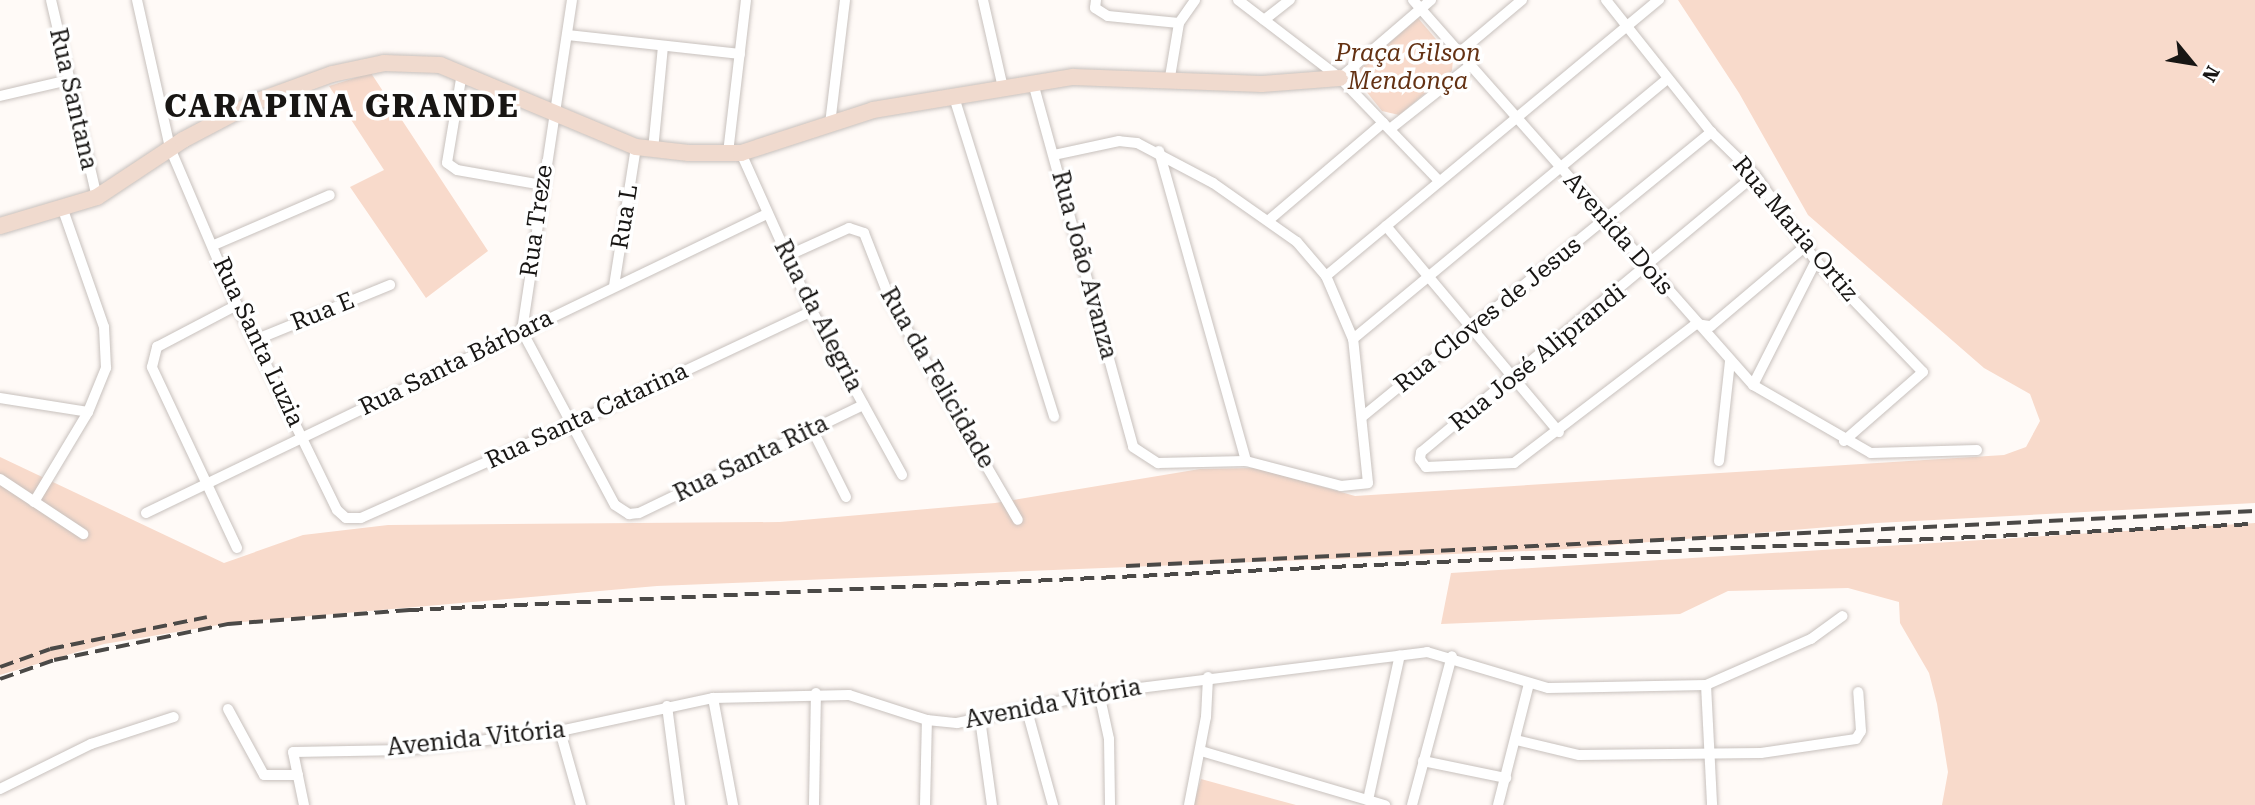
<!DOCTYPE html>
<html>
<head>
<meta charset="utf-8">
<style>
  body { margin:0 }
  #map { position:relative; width:2255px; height:805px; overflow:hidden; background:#fffaf7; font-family:"Roboto Serif",serif }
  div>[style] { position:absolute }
  .green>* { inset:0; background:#f8dacb }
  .roads { filter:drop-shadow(0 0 2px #c8c1bd) drop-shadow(0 0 2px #c8c1bd) }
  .street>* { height:10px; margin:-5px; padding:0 5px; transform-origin:5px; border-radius:5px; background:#fff }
  .secondary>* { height:16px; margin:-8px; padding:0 8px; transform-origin:8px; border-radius:8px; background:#f0dace }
  .rail>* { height:3.5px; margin-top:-1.75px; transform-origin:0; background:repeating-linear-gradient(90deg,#4b4947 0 14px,transparent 0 21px) }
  span { translate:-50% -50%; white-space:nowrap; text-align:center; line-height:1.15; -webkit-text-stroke:7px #fff; paint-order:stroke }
  .park-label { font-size:24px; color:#643214; font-style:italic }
  .street-label { font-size:24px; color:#181614 }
  .district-label { font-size:32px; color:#181614; font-weight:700; letter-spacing:2px }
  .north { position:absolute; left:2157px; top:28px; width:70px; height:70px; -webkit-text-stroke:5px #fff; paint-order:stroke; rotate:120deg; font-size:19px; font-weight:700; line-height:28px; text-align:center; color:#181614 }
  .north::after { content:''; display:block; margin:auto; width:24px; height:32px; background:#181614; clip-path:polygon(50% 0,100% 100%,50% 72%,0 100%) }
</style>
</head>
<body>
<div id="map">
  <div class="green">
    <i style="clip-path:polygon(1678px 0,2255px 0,2255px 503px,1877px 523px,1554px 550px,657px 586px,230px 623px,104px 644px,0 675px,0 457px,224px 563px,303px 535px,388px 525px,780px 522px,995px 503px,1200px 469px,1256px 468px,1355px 496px,2004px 455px,2026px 447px,2040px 421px,2030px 394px,1984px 368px,1808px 215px,1739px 93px)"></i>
    <i style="clip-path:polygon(1418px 18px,1453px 59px,1452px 71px,1399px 115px,1382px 111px,1353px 75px)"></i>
    <i style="clip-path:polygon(371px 73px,488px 251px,426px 298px,350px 187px,384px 170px,329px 86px)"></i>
    <i style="clip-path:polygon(2255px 523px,2255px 805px,1942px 805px,1948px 772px,1937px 704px,1929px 673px,1900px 623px,1899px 602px,1848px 588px,1728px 591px,1680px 614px,1441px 624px,1451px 573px)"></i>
    <i style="clip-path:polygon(1201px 779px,1296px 805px,1193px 805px)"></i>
  </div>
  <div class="roads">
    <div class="street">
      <i style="left:51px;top:0;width:202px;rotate:76.9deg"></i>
      <i style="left:137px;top:0;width:152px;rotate:77.4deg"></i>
      <i style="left:170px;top:148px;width:171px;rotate:66.9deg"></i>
      <i style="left:237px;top:305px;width:228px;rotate:64deg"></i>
      <i style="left:337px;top:510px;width:12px;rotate:42deg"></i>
      <i style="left:346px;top:518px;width:15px"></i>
      <i style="left:361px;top:518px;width:229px;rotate:-24deg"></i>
      <i style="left:570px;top:425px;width:268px;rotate:-25.2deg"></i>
      <i style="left:572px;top:0;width:335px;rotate:98.6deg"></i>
      <i style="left:522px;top:331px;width:197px;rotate:61.9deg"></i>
      <i style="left:615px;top:505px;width:17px;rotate:33deg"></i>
      <i style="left:629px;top:514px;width:10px;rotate:-6deg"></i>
      <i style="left:639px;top:513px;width:249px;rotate:-25.7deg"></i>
      <i style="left:983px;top:0;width:90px;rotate:77.2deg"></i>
      <i style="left:1096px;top:0;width:8px;rotate:97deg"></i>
      <i style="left:1095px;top:8px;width:15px;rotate:32deg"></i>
      <i style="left:1108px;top:16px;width:71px;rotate:5.6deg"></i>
      <i style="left:1238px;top:0;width:128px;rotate:37.4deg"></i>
      <i style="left:1340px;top:78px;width:143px;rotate:46.1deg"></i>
      <i style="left:1413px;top:0;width:514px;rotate:48.55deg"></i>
      <i style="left:1753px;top:385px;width:136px;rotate:30deg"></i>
      <i style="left:1871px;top:453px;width:106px;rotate:-1.6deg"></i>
      <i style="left:1606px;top:0;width:169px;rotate:51.5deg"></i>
      <i style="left:1711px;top:132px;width:62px;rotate:44.3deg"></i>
      <i style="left:1755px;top:175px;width:105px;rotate:54.7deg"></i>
      <i style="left:1816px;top:261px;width:154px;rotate:46.1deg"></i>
      <i style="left:1923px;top:372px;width:105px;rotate:138.9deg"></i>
      <i style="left:1264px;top:20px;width:33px;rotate:-38deg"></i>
      <i style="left:568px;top:35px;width:173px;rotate:6.3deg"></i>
      <i style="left:1460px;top:52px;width:81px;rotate:-40deg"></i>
      <i style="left:462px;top:73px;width:91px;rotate:99.5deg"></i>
      <i style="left:447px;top:163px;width:12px;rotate:35deg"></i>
      <i style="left:457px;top:170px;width:86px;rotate:10deg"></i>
      <i style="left:1170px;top:77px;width:55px;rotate:-80.5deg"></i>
      <i style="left:1179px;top:23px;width:28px;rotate:-55deg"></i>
      <i style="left:1340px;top:78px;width:120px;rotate:-40.6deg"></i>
      <i style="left:1033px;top:83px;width:377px;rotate:74.6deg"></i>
      <i style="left:1133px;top:447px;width:30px;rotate:33deg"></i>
      <i style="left:1158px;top:463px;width:88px;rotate:-1.3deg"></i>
      <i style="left:1246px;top:461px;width:98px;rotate:14.7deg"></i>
      <i style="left:1341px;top:486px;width:27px;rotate:-6deg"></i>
      <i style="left:1368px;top:483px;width:145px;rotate:-95.9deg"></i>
      <i style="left:1353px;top:339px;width:69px;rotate:-113.2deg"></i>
      <i style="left:1326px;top:276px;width:45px;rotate:-130.5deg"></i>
      <i style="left:1297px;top:242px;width:103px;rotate:-144.9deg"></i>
      <i style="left:1213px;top:183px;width:86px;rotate:-152.2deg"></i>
      <i style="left:1137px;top:143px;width:18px;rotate:-174deg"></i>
      <i style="left:1119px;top:141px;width:66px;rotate:167.8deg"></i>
      <i style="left:0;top:96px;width:70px;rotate:-13.2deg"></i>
      <i style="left:954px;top:97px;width:335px;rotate:72.6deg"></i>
      <i style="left:830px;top:124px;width:125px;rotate:-83.1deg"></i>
      <i style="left:1390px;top:129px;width:103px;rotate:-38.3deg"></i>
      <i style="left:653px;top:150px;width:104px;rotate:-84.5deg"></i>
      <i style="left:1159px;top:151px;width:322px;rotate:74.3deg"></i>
      <i style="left:728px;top:153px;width:154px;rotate:-83.3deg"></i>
      <i style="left:741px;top:153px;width:173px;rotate:65.8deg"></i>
      <i style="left:812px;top:311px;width:187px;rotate:61.2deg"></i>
      <i style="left:1755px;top:175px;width:434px;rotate:140.3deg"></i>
      <i style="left:1421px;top:452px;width:7px;rotate:98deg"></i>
      <i style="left:1420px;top:459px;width:10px;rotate:53deg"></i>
      <i style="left:1426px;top:467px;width:88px;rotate:-2.6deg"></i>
      <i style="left:1514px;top:463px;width:229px;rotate:-37.4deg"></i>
      <i style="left:1696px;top:324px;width:15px;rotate:8deg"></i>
      <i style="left:1711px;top:326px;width:127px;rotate:-40.2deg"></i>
      <i style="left:1269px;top:220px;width:150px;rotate:-40.4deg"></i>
      <i style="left:1386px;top:226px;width:269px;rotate:50deg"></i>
      <i style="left:214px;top:245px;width:126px;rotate:-23.3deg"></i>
      <i style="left:787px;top:256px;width:68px;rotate:-24.3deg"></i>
      <i style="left:849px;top:228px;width:16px;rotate:18deg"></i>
      <i style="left:864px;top:233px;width:74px;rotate:68.6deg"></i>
      <i style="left:891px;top:302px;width:252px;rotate:59.8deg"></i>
      <i style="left:1326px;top:276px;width:433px;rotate:-39.7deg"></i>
      <i style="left:614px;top:286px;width:141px;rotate:-81deg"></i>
      <i style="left:1353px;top:339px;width:408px;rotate:-39.6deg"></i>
      <i style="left:255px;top:340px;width:146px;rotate:-22.2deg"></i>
      <i style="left:1753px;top:385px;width:139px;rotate:-63.1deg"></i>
      <i style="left:0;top:398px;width:89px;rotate:9deg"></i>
      <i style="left:1362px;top:417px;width:451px;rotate:-39.2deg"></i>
      <i style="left:812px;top:429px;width:76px;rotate:63.4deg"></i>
      <i style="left:1719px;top:461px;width:101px;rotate:-83.7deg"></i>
      <i style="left:0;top:479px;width:100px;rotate:33.5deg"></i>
      <i style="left:34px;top:502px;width:105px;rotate:-59deg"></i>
      <i style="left:88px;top:412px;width:48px;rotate:-67.8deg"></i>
      <i style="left:106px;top:368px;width:41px;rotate:-92.8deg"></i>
      <i style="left:104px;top:327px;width:124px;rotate:-109.3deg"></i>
      <i style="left:146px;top:513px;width:689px;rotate:-25.71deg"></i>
      <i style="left:237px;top:548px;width:200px;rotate:-115.2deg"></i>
      <i style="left:152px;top:367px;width:21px;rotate:-76deg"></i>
      <i style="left:157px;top:347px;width:90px;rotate:-27.7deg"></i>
      <i style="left:1706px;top:685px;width:115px;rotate:-23.7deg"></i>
      <i style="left:1811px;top:639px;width:39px;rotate:-36deg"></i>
      <i style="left:1706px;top:685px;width:120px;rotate:87.1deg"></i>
      <i style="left:1099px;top:693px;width:47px;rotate:77.7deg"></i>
      <i style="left:1109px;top:739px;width:66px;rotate:89.1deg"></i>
      <i style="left:713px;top:698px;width:109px;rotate:79.4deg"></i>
      <i style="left:667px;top:706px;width:100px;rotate:82.5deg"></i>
      <i style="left:1026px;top:707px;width:102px;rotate:74.6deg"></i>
      <i style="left:228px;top:709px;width:75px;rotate:61.4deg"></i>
      <i style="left:264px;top:775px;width:34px"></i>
      <i style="left:980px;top:719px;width:87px;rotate:82.1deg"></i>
      <i style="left:560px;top:731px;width:77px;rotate:74.2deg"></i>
      <i style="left:1516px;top:740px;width:65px;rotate:13.4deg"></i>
      <i style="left:1579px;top:755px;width:182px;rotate:-0.6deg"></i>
      <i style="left:1761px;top:753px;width:96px;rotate:-8.4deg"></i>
      <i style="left:1856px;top:739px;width:9px;rotate:-58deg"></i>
      <i style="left:1861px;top:731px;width:39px;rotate:-94deg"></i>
      <i style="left:1201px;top:751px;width:192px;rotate:16.4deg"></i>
      <i style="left:1423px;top:761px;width:85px;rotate:11.6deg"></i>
      <i style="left:0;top:789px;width:102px;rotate:-26.3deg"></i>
      <i style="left:91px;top:744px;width:87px;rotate:-18deg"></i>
      <i style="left:1368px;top:800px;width:148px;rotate:-77.6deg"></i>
      <i style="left:304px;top:805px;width:54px;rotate:-101.7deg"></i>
      <i style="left:293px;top:752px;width:112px;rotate:-1deg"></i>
      <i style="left:405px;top:750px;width:156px;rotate:-7deg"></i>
      <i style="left:560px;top:731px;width:157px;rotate:-12.2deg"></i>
      <i style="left:713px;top:698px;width:136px;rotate:-1.3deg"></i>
      <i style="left:849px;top:695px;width:82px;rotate:17.8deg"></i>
      <i style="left:927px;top:720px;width:30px;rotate:6deg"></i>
      <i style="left:957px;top:723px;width:145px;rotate:-11.9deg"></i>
      <i style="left:1099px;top:693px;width:331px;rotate:-7.1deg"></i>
      <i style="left:1427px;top:652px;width:126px;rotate:16.6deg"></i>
      <i style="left:1548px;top:688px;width:158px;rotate:-1.1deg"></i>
      <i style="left:814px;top:805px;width:112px;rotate:-89deg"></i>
      <i style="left:925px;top:805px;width:85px;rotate:-88.7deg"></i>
      <i style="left:1189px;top:805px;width:90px;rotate:-79.1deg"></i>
      <i style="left:1206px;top:717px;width:40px;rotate:-87.1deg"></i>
      <i style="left:1412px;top:805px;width:154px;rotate:-75deg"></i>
      <i style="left:1498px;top:805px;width:126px;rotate:-75.7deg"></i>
    </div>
    <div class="secondary">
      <i style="left:0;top:226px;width:101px;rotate:-16.6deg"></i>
      <i style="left:97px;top:197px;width:103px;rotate:-33.5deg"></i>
      <i style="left:183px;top:140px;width:81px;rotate:-27.8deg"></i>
      <i style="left:255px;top:102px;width:82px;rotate:-20deg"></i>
      <i style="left:332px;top:74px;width:53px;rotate:-11.9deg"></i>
      <i style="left:384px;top:63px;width:56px;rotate:2deg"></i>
      <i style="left:440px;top:65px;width:212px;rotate:22.7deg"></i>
      <i style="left:636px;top:147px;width:53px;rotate:6.5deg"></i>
      <i style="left:689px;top:153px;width:52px"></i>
      <i style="left:741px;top:153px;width:139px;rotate:-18deg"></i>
      <i style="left:873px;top:110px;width:203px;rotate:-9.4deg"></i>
      <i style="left:1073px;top:77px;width:189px;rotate:2.1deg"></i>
      <i style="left:1262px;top:84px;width:78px;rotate:-4.4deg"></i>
    </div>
  </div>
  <div class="rail">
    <i style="left:1126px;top:566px;width:1130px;rotate:-2.79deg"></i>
    <i style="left:0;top:667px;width:53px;rotate:-19.8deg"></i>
    <i style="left:50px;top:649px;width:160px;rotate:-11.5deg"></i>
    <i style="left:0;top:679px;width:57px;rotate:-19.4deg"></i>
    <i style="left:54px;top:660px;width:178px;rotate:-11.7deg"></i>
    <i style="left:228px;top:624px;width:182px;rotate:-4.4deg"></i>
    <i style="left:409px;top:610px;width:1848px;rotate:-2.67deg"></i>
  </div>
  <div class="park-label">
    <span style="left:1408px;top:68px">Praça Gilson<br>Mendonça</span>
  </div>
  <div class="street-label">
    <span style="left:73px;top:99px;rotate:77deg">Rua Santana</span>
    <span style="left:625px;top:217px;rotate:-81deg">Rua L</span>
    <span style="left:537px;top:221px;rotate:-82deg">Rua Treze</span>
    <span style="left:1795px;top:229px;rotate:50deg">Rua Maria Ortiz</span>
    <span style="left:1618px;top:234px;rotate:49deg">Avenida Dois</span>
    <span style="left:1084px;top:265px;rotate:75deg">Rua João Avanza</span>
    <span style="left:323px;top:312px;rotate:-22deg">Rua E</span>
    <span style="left:1488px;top:315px;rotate:-39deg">Rua Cloves de Jesus</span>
    <span style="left:818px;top:316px;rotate:63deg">Rua da Alegria</span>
    <span style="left:258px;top:342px;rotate:65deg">Rua Santa Luzia</span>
    <span style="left:1538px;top:358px;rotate:-39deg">Rua José Aliprandi</span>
    <span style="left:456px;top:363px;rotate:-26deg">Rua Santa Bárbara</span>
    <span style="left:937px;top:378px;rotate:60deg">Rua da Felicidade</span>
    <span style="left:587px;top:416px;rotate:-25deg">Rua Santa Catarina</span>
    <span style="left:751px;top:459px;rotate:-26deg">Rua Santa Rita</span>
    <span style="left:1053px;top:704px;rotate:-11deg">Avenida Vitória</span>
    <span style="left:476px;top:739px;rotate:-6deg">Avenida Vitória</span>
  </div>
  <div class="district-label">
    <span style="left:342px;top:106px">CARAPINA GRANDE</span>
  </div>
  <div class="north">N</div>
</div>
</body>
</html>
